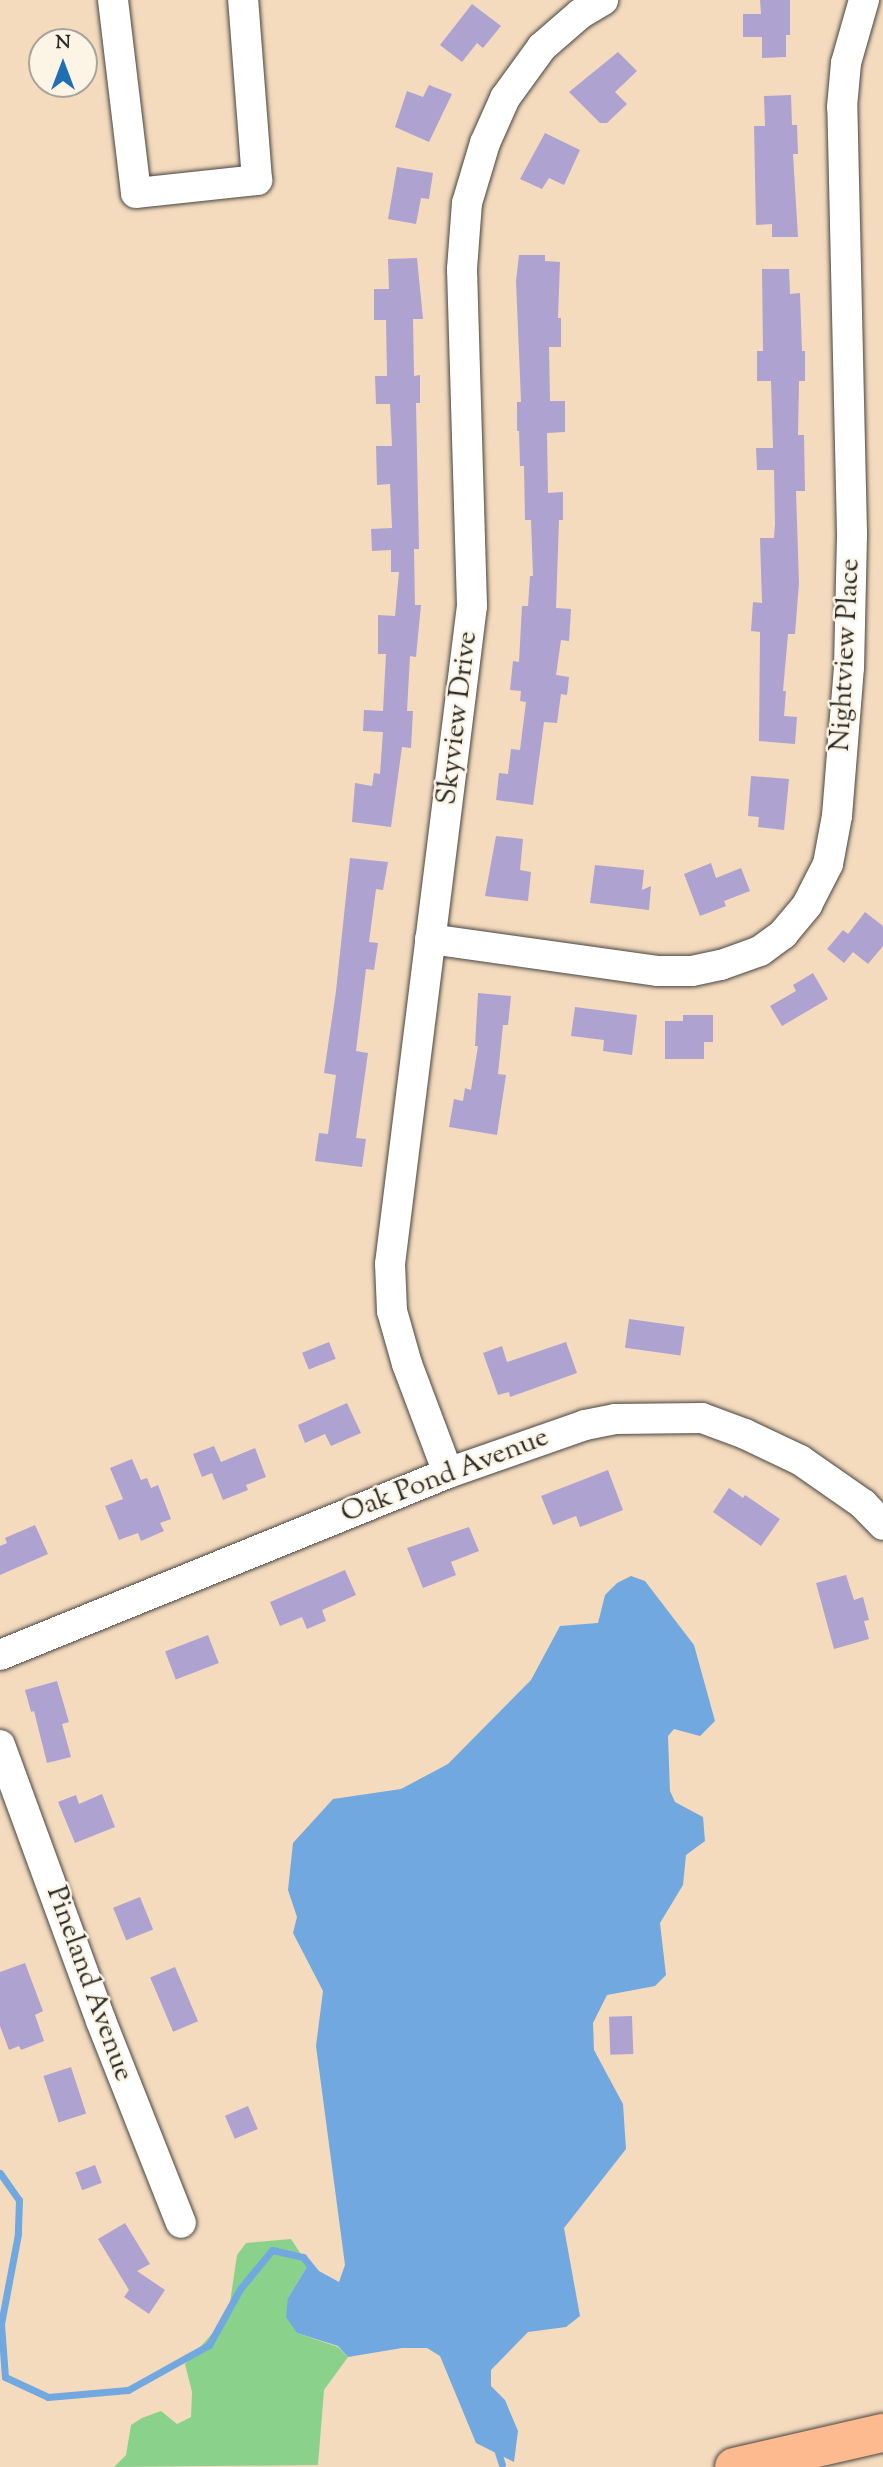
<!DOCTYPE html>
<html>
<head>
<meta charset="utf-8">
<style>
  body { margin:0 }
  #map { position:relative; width:883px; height:2467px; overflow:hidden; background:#f4dbbe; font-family:"Sorts Mill Goudy",serif }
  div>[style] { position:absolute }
  .green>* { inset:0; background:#8ad18c }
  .water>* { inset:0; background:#70a8df }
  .stream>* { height:7px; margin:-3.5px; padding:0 3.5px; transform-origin:3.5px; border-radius:3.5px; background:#70a8df }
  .building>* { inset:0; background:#aea2d1; transform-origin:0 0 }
  .roads { filter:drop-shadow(0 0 2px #494541) drop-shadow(0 0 2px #494541) }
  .minor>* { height:30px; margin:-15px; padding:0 15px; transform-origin:15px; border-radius:15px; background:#fff }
  .highway>* { height:38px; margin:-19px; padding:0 19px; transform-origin:19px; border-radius:19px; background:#fcba8e }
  span { translate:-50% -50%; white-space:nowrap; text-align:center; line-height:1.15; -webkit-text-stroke:5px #fcf5e5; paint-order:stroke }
  .street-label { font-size:28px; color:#2b2b2b }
  .north { position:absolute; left:28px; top:28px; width:70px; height:70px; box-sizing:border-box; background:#fcf5e5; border:2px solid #a8a49b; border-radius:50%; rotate:0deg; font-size:19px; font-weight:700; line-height:28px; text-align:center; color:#2b2b2b }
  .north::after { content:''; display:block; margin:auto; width:24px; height:32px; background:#1f6fb2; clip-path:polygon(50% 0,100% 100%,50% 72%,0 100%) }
</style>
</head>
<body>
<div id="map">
  <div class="green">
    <i style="clip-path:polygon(291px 2239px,308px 2265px,288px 2298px,297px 2333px,338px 2347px,348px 2357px,324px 2390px,318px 2465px,114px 2467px,126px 2455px,131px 2425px,142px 2418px,161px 2411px,177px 2424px,191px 2417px,192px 2392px,185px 2364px,228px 2316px,237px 2255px,246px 2243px)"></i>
  </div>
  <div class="water">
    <i style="clip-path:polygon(631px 1576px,645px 1581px,694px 1645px,715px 1721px,700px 1736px,674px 1729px,668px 1736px,670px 1791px,675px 1802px,703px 1817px,705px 1841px,686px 1855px,683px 1885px,660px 1923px,666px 1975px,655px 1986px,607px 1995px,593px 2023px,594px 2050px,623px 2104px,626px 2149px,564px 2228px,580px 2316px,566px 2327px,528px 2332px,491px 2370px,491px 2386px,505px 2400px,518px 2431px,514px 2462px,476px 2443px,440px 2356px,427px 2348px,402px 2348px,348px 2357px,338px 2346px,297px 2333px,286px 2317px,288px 2298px,308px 2265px,339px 2282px,345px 2265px,316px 2046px,323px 1991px,293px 1933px,297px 1917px,288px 1890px,293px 1843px,333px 1799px,401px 1789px,448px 1764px,531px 1680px,560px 1626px,598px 1623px,605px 1595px,617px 1583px)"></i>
  </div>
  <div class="stream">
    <i style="left:0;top:2173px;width:33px;rotate:55deg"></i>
    <i style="left:19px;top:2200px;width:34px;rotate:92deg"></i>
    <i style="left:18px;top:2234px;width:92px;rotate:100.7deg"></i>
    <i style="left:1px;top:2324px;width:53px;rotate:85.7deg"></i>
    <i style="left:5px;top:2377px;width:47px;rotate:24.9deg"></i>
    <i style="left:48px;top:2397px;width:80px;rotate:-5deg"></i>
    <i style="left:128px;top:2390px;width:93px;rotate:-29.1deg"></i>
    <i style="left:209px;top:2345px;width:64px;rotate:-61deg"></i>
    <i style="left:240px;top:2289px;width:50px;rotate:-50.6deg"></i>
    <i style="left:272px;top:2250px;width:32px;rotate:13deg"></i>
    <i style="left:303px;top:2257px;width:19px;rotate:51deg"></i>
    <i style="left:496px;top:2446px;width:19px;rotate:72deg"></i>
  </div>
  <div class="building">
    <i style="clip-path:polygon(760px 0,790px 0,790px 35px,786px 35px,786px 57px,762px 58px,762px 37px,743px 37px,743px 14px,761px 14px)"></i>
    <i style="clip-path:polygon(472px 4px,501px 26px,483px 48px,477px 43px,462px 62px,440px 45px)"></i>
    <i style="clip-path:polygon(618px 52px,637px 71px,615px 92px,627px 104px,607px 123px,600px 123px,569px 92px)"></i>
    <i style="clip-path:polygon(429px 85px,452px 94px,429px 142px,395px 127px,407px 91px,423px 97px)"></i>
    <i style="clip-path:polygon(791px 95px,792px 125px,797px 125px,798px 154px,793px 154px,798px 237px,772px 237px,772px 224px,756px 225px,754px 126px,765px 126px,764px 96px)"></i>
    <i style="clip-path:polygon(545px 133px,580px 150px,564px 185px,549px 178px,542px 189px,520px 179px)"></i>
    <i style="clip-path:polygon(397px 167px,433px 173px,429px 199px,421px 198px,416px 224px,388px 219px)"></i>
    <i style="clip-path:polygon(519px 255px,545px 255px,545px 261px,560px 262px,558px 318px,561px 318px,561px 347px,549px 347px,550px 401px,565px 401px,565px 432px,547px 433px,548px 493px,563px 492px,563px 520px,559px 520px,556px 608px,571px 609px,569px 641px,561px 640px,556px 675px,569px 677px,567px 695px,561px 694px,557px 723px,544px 722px,533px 805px,496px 800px,499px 773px,508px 774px,511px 749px,520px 750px,526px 702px,520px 701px,521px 691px,510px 690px,513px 661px,519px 662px,522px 606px,528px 606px,530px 576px,533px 576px,531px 520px,525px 520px,524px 466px,520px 466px,519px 431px,517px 431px,517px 402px,521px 402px,516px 281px)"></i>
    <i style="clip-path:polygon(417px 258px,423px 319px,413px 319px,414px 376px,420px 375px,420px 403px,416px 403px,419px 549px,414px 549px,415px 605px,421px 605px,416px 657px,410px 656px,407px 711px,413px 711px,411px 748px,402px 747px,391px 827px,352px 822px,355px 783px,372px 786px,374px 773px,380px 774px,383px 732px,363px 731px,364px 710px,383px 711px,386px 654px,378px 654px,378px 615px,395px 616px,399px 572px,391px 572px,391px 550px,372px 551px,371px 529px,392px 528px,390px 484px,377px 485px,376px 446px,392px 446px,390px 404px,376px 404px,375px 376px,387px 376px,386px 320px,374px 320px,374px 289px,389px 289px,388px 259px)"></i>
    <i style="clip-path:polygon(762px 269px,789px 269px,790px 294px,800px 293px,802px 351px,805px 351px,805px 381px,799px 381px,798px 435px,804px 435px,805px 491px,796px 491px,799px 583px,795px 634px,788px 634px,783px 691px,786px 691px,784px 716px,797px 717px,795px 744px,759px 741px,760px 632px,751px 631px,753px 602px,762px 603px,760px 538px,774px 538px,775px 524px,774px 470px,757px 470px,756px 448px,773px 448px,771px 381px,757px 381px,757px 351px,763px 351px)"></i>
    <i style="clip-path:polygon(751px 776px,789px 779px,784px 830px,758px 827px,759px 817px,748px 816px)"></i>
    <i style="clip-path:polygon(496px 836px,523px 839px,520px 870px,531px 872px,528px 901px,485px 896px)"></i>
    <i style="clip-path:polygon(350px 858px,388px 862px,383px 890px,376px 889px,369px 942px,378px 943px,374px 970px,366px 969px,356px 1051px,368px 1053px,356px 1138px,366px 1139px,362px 1167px,315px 1161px,319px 1133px,328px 1134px,336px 1075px,324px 1073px,336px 991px)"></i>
    <i style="clip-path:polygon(711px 863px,716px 878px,741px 868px,750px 891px,724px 901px,726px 906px,700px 916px,684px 874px)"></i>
    <i style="clip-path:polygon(595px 865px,644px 870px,642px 890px,651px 886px,649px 910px,590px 903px)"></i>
    <i style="clip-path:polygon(865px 912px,883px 926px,883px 946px,868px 964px,853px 952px,844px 963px,827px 949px,843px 930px,848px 934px)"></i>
    <i style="clip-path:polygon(813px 973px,828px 999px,782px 1026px,770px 1006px,796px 991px,793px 985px)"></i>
    <i style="clip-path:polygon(478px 993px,511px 996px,508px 1025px,503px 1025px,498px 1074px,506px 1075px,497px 1135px,449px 1127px,454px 1099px,463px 1101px,465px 1088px,471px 1090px,478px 1046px,475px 1046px)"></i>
    <i style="clip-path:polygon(575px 1007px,637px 1015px,632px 1055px,603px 1051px,604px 1040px,571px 1036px)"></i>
    <i style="clip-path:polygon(683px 1015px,713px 1015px,713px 1042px,704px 1042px,704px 1059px,665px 1059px,665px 1021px,683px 1021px)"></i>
    <i style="left:629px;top:1319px;width:56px;height:29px;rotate:8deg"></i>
    <i style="left:329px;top:1342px;width:18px;height:29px;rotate:68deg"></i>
    <i style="clip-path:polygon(566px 1342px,577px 1373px,510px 1397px,509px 1392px,498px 1395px,483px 1353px,502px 1346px,507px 1362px)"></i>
    <i style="clip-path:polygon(347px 1403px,361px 1433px,331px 1446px,325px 1434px,305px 1443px,298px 1425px)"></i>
    <i style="clip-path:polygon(214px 1446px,221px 1462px,255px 1448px,266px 1477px,246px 1485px,248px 1490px,223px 1500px,212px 1473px,202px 1477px,193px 1454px)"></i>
    <i style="clip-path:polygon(132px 1459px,141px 1480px,147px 1478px,151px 1488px,158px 1485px,171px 1519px,160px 1523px,164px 1531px,141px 1541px,138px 1533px,119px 1540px,105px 1506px,123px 1499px,110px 1468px)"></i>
    <i style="clip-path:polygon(608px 1470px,623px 1510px,580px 1527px,576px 1516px,553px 1525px,541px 1496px)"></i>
    <i style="clip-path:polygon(729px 1488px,743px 1498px,745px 1495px,780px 1519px,761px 1546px,713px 1512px)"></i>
    <i style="clip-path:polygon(35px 1525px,48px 1554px,0 1575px,0 1546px,7px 1543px,5px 1538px)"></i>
    <i style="clip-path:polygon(469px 1527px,479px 1551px,451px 1562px,456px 1575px,423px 1588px,407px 1548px)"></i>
    <i style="clip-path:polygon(345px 1570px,356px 1595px,322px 1610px,326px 1621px,307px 1629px,302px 1617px,280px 1626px,270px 1602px)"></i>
    <i style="clip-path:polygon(846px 1575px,854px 1600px,863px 1597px,869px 1620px,864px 1621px,869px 1639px,834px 1649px,816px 1583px)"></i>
    <i style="left:208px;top:1635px;width:30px;height:46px;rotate:69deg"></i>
    <i style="clip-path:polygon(57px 1681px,69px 1722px,62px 1724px,71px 1757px,47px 1763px,34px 1711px,31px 1712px,25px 1690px)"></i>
    <i style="clip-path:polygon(102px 1794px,115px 1827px,75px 1843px,58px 1802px,76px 1795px,79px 1804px)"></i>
    <i style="left:140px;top:1897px;width:35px;height:29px;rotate:68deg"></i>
    <i style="clip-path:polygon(25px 1963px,43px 2011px,35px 2015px,44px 2041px,21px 2050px,19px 2046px,9px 2050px,0 2026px,0 1972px)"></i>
    <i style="left:175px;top:1967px;width:59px;height:27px;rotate:67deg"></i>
    <i style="left:632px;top:2016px;width:38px;height:23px;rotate:88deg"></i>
    <i style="left:71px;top:2067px;width:49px;height:29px;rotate:72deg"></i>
    <i style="left:248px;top:2106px;width:25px;height:25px;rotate:67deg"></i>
    <i style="left:95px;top:2165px;width:19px;height:21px;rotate:69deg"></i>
    <i style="clip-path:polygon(125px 2223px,150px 2264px,137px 2271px,165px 2290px,149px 2314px,124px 2297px,129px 2290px,98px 2239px)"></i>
  </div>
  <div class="roads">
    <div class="minor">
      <i style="left:113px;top:0;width:194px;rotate:83.2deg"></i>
      <i style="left:136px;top:193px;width:122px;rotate:-6.1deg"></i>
      <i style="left:257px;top:180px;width:181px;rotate:-94.4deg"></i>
      <i style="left:430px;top:939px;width:229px;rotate:8deg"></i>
      <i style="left:657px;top:971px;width:35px"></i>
      <i style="left:692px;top:971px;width:30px;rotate:-12deg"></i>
      <i style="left:721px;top:965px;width:41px;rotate:-19.7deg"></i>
      <i style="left:760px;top:951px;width:29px;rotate:-36deg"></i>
      <i style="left:783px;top:934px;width:38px;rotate:-50deg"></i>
      <i style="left:807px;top:905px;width:46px;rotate:-62.9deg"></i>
      <i style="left:828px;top:864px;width:49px;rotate:-79.4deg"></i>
      <i style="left:837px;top:816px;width:148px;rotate:-85.4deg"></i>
      <i style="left:849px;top:668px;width:135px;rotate:-88.7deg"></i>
      <i style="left:852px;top:533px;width:426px;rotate:-91.3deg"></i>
      <i style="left:842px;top:107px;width:44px;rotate:-84.8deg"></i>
      <i style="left:846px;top:63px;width:66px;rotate:-74.1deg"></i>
      <i style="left:448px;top:1473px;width:116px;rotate:-110.6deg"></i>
      <i style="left:407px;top:1364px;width:55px;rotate:-105.8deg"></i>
      <i style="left:392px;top:1311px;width:47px;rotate:-92.4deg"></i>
      <i style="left:390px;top:1264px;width:663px;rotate:-82.9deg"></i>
      <i style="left:472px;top:606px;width:337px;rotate:-91.7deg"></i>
      <i style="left:462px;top:269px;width:66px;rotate:-85.7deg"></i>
      <i style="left:467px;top:203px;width:63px;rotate:-73.3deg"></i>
      <i style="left:485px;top:143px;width:49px;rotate:-66deg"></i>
      <i style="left:505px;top:98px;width:63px;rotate:-54deg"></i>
      <i style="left:542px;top:47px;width:50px;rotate:-41deg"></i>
      <i style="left:580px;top:14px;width:27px;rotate:-31deg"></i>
      <i style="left:0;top:1655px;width:484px;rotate:-22.1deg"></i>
      <i style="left:448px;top:1473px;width:145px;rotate:-19.3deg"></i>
      <i style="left:585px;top:1425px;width:31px;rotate:-11deg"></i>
      <i style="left:615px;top:1419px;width:87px;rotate:-0.7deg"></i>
      <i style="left:702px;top:1418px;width:46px;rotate:20.4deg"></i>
      <i style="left:745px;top:1434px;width:61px;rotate:25.3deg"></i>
      <i style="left:800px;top:1460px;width:77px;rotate:34.9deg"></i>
      <i style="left:863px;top:1504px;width:29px;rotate:46deg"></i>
      <i style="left:0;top:1745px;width:294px;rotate:69.9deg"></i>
      <i style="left:101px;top:2021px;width:217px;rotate:68.4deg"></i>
    </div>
    <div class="highway">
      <i style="left:734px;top:2467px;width:153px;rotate:-12.9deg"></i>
    </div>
  </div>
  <div class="street-label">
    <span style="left:846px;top:655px;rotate:-87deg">Nightview Place</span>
    <span style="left:458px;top:718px;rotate:-83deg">Skyview Drive</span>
    <span style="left:445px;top:1476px;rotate:-21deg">Oak Pond Avenue</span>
    <span style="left:89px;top:1984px;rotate:70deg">Pineland Avenue</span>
  </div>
  <div class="north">N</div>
</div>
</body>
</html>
